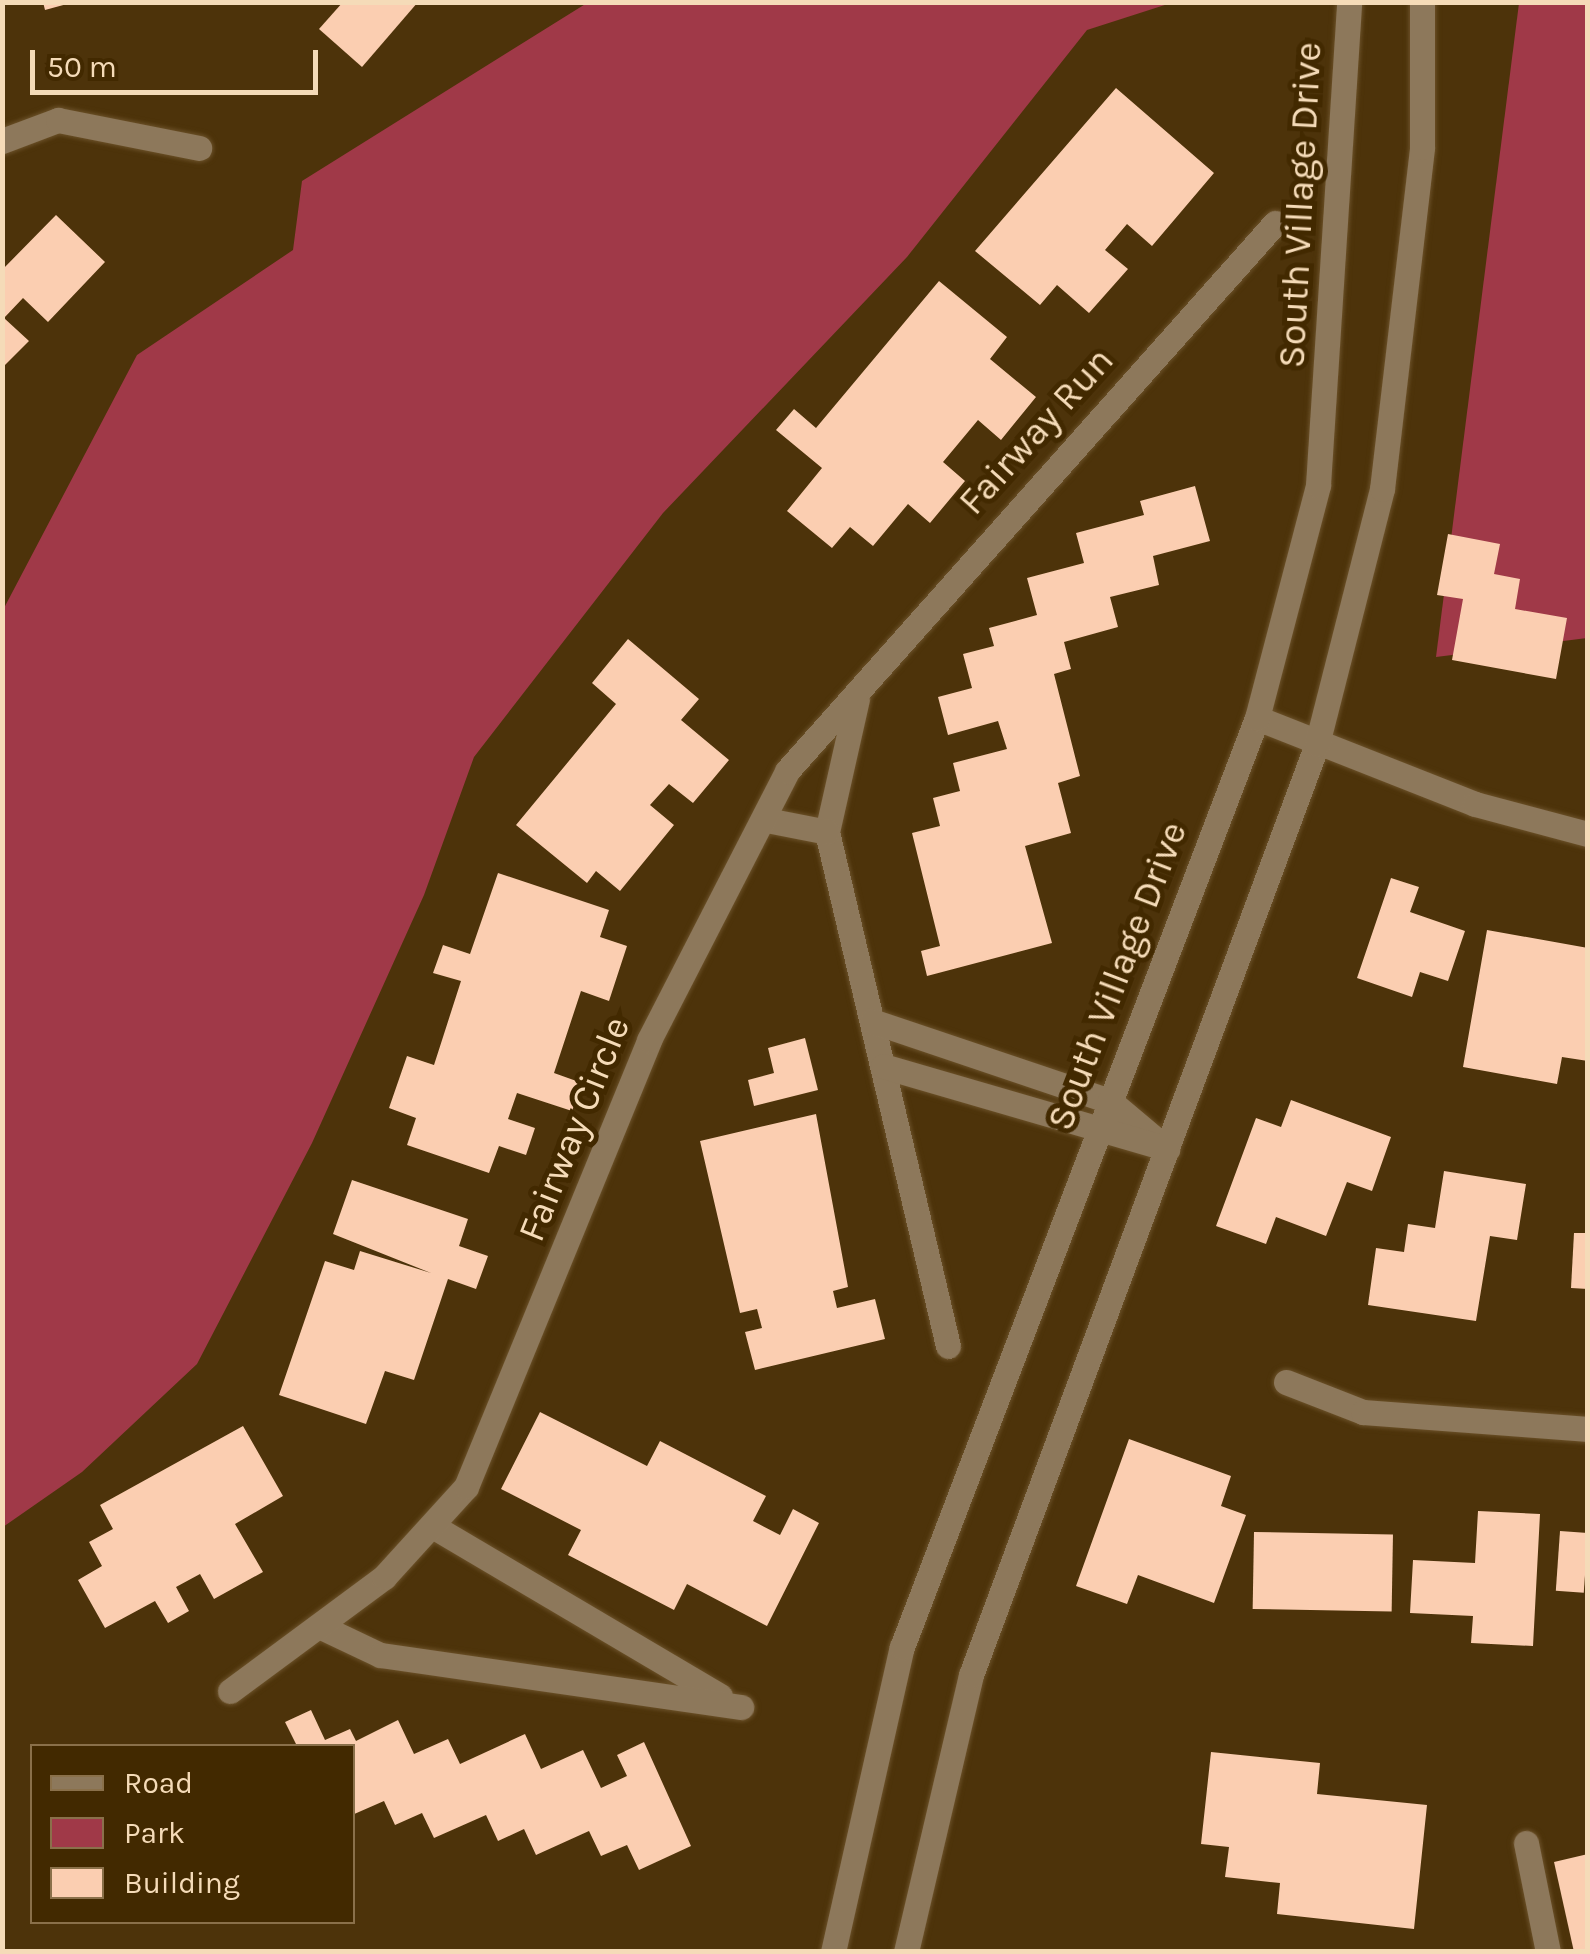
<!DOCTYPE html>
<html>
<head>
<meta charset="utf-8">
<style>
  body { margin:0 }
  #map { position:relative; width:1590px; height:1954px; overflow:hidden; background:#4d330a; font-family:Karla,sans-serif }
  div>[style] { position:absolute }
  .green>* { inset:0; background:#a03948 }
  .building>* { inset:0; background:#fbceb1; transform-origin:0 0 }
  .roads { filter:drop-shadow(0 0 2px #6b5129) drop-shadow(0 0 2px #6b5129) }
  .minor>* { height:25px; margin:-12.5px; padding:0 12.5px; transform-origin:12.5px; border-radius:12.5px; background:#8d785b }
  span { translate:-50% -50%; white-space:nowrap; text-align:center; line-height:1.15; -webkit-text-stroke:10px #422900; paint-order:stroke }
  .street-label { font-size:38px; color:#f5dbb8 }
  .frame { position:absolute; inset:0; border:5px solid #f5dbb8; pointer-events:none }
  .legend { position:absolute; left:30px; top:1744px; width:325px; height:180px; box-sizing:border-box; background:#422900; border:2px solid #8a704a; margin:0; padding:12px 18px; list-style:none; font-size:30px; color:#f5dbb8 }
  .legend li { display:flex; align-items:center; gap:20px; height:50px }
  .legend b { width:50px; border:2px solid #8a704a }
  .scale { position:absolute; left:30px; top:50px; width:288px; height:45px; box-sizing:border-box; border:5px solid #f5dbb8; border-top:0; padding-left:12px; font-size:30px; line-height:35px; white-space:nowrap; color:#f5dbb8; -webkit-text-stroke:8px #422900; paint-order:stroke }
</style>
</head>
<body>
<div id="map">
  <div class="green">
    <i style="clip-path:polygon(587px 3px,1171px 3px,1087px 30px,907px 257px,663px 513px,474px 757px,424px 895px,312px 1143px,197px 1364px,82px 1472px,3px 1527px,3px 610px,137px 355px,293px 250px,302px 181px)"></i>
    <i style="clip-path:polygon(1519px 3px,1587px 3px,1587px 638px,1436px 657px)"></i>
  </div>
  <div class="building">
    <i style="clip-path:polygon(43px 2px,67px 2px,67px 4px,45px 10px)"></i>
    <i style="clip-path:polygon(343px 2px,418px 2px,362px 67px,319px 29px)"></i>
    <i style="clip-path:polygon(1116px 88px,1214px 173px,1152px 246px,1127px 224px,1105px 250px,1128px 269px,1089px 313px,1057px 285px,1040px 305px,975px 251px)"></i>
    <i style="clip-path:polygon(56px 215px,105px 262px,48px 322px,23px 298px,4px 318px,29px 341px,2px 368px,2px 270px)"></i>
    <i style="clip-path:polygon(939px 281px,1007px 337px,990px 359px,1036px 397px,1001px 440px,978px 420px,943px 462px,965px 481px,930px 523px,908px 504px,873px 546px,850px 527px,832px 548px,787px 511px,822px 468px,776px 430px,794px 409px,816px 428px)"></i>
    <i style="clip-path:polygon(1195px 486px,1210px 541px,1153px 556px,1159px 585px,1110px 597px,1118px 627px,1064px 642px,1071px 669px,1054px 674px,1080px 776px,1058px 783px,1071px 833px,1025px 846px,1052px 943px,927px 976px,921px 951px,940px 946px,912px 833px,940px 826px,933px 798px,960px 791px,953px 763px,1007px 749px,998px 721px,948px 735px,938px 697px,972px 688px,963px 654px,994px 646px,989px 628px,1037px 615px,1027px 578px,1084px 563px,1076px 533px,1144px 515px,1140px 501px)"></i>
    <i style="clip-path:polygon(1448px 534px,1500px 544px,1494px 574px,1520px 579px,1515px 609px,1567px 618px,1556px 679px,1452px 660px,1463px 599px,1437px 595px)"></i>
    <i style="clip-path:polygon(628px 639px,699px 699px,681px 720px,729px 760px,693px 803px,669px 784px,650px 805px,674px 825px,620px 891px,596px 871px,587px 883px,516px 825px,616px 704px,592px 683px)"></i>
    <i style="clip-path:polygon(498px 873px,609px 910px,600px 937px,627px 946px,609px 1001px,581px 991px,554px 1073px,582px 1083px,572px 1111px,517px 1093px,508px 1119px,535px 1128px,526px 1155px,499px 1146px,489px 1173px,407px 1145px,416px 1118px,389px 1108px,407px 1056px,434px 1065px,461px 981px,433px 973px,443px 945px,470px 954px)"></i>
    <i style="clip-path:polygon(1391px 878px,1419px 887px,1410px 912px,1465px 931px,1448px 981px,1420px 972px,1412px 997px,1357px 978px)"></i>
    <i style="clip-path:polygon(1487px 930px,1588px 948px,1588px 1061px,1562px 1057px,1557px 1084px,1463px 1067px)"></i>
    <i style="clip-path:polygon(805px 1038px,818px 1090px,754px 1106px,748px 1080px,774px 1073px,768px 1048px)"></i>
    <i style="clip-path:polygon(1291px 1100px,1391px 1137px,1372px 1191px,1347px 1182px,1326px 1236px,1276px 1217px,1266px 1244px,1216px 1226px,1256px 1118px,1281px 1127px)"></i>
    <i style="clip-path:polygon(816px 1114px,848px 1287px,833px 1291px,837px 1308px,875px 1299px,885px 1339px,755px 1370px,745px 1332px,762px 1328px,757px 1309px,740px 1313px,700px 1141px)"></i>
    <i style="clip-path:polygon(1444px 1171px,1526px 1184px,1517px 1240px,1490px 1236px,1476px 1321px,1368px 1305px,1376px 1248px,1404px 1252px,1408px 1224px,1435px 1228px)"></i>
    <i style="clip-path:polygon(352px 1180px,468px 1219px,459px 1246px,488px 1256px,476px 1289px,448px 1279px,414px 1380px,385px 1371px,366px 1424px,279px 1395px,325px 1261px,354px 1270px,360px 1251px,431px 1273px,333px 1234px)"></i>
    <i style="clip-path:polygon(1574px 1233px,1588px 1233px,1588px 1289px,1571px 1288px)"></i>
    <i style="clip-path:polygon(540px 1412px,647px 1466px,660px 1441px,766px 1496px,753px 1521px,780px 1535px,793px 1509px,819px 1523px,767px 1626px,687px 1584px,674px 1610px,568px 1555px,581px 1530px,501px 1489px)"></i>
    <i style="clip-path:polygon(243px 1426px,283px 1496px,235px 1524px,263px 1572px,214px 1599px,200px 1574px,176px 1587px,189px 1611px,168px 1623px,155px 1601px,105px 1628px,78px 1580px,102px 1566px,89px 1542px,113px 1529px,100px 1505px)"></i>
    <i style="clip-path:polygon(1129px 1439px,1231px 1476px,1221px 1506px,1246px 1515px,1214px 1603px,1138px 1575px,1127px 1604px,1076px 1586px)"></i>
    <i style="clip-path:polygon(1478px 1511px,1540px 1514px,1533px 1646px,1471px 1643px,1473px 1616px,1410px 1613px,1413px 1560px,1475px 1563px)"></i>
    <i style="left:1560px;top:1531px;width:28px;height:60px;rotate:4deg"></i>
    <i style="left:1254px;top:1532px;width:139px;height:77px;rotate:1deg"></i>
    <i style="clip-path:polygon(311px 1710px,325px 1740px,350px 1729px,356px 1741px,398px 1720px,414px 1754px,448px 1739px,460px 1764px,525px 1734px,541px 1769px,583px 1750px,601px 1788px,627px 1776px,617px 1755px,644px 1742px,691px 1846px,639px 1870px,627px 1845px,601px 1856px,589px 1831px,536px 1855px,524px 1829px,498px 1841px,486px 1815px,434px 1838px,422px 1813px,395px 1825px,384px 1801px,352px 1815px,352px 1746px,297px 1746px,285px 1722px)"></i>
    <i style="clip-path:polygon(1211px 1752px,1320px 1763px,1317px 1794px,1427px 1805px,1414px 1929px,1277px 1914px,1280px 1883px,1225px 1877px,1229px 1847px,1201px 1844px)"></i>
    <i style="clip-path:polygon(1588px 1854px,1588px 1952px,1574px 1952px,1554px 1862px)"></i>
  </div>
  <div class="roads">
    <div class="minor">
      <i style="left:2px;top:141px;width:60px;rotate:-20.6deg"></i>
      <i style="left:58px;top:120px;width:144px;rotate:11.2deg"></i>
      <i style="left:857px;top:699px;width:136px;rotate:102.7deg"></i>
      <i style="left:827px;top:832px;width:528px;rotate:76.75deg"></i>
      <i style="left:1257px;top:718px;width:234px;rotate:21.5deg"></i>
      <i style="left:1475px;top:804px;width:117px;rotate:14.9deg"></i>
      <i style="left:766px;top:820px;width:62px;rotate:11.1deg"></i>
      <i style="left:872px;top:1021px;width:251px;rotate:18.6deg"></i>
      <i style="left:1110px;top:1101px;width:75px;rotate:40.1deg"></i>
      <i style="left:883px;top:1066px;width:290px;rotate:16.2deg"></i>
      <i style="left:1286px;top:1382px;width:83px;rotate:21.3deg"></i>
      <i style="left:1363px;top:1412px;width:226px;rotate:4.3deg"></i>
      <i style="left:436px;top:1528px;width:330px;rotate:30.6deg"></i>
      <i style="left:319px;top:1626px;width:68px;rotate:25.4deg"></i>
      <i style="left:380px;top:1655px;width:365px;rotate:8.2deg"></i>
      <i style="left:230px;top:1691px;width:192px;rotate:-36.5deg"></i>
      <i style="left:384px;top:1577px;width:122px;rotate:-47.7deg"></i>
      <i style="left:466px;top:1487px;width:483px;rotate:-67.7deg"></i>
      <i style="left:649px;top:1040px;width:302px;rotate:-62.8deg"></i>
      <i style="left:787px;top:771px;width:734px;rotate:-48.31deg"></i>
      <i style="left:1526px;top:1843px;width:111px;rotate:78.6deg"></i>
      <i style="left:833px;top:1952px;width:313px;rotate:-77.3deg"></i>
      <i style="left:902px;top:1647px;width:995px;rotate:-69.09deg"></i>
      <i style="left:1257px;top:718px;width:241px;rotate:-75.3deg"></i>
      <i style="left:1318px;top:485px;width:484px;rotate:-86.3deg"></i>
      <i style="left:906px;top:1952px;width:285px;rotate:-76.8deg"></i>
      <i style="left:971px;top:1675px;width:993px;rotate:-69.61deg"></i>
      <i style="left:1317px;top:744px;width:263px;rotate:-75.7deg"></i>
      <i style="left:1382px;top:489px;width:344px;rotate:-83.3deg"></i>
      <i style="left:1422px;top:147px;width:145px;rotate:-90deg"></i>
    </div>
  </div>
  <div class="street-label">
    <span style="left:1300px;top:205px;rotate:-87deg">South Village Drive</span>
    <span style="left:1036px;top:431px;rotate:-48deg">Fairway Run</span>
    <span style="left:1117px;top:976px;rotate:-69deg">South Village Drive</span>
    <span style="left:574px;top:1129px;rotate:-68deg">Fairway Circle</span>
  </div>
  <div class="frame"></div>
  <ul class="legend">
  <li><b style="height:12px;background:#8d785b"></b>Road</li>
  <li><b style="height:28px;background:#a03948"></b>Park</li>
  <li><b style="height:28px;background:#fbceb1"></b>Building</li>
  </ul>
  <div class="scale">50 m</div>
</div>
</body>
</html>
